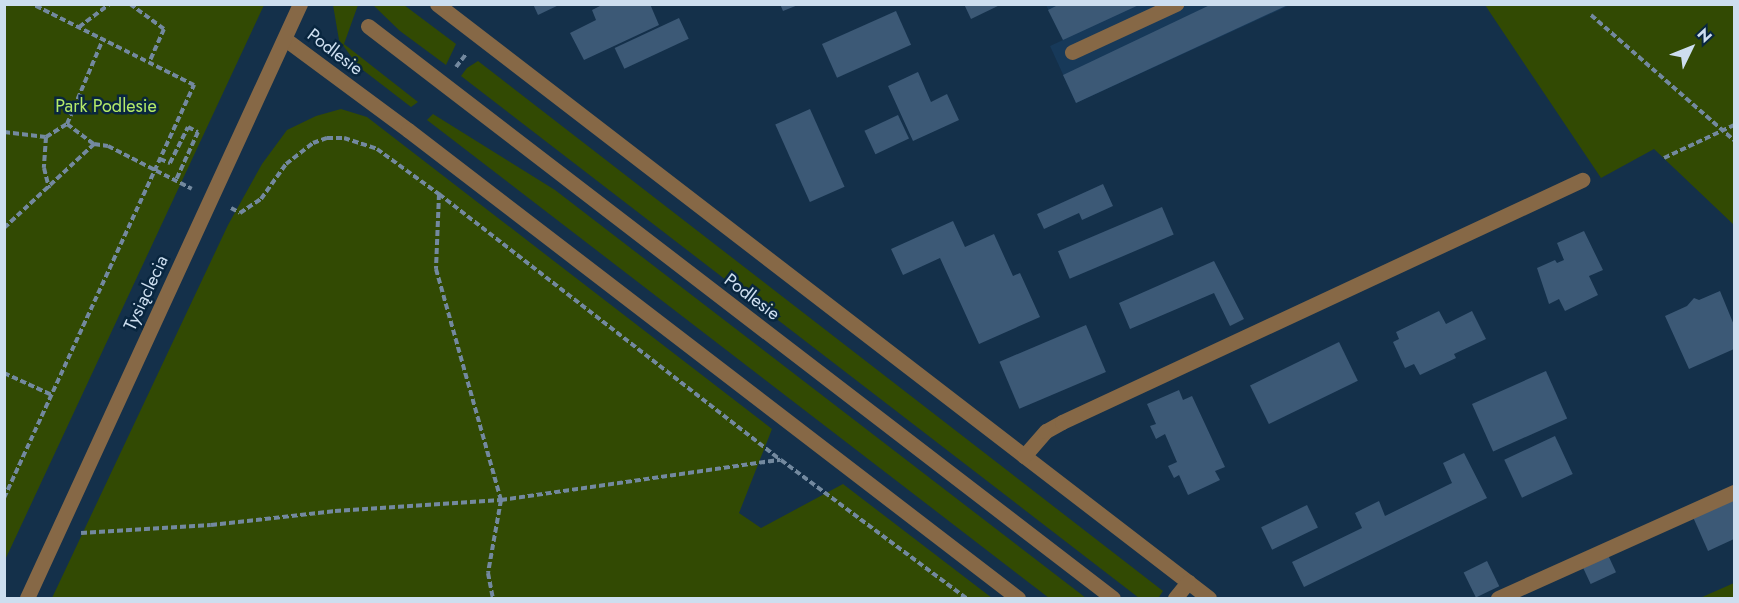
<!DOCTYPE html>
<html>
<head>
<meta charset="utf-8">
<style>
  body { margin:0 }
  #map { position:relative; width:1739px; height:603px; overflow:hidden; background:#14304a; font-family:Jost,sans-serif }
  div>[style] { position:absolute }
  .built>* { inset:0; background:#173959 }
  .green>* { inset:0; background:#324a03 }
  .building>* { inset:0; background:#3c5976; transform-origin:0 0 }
  .path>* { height:4px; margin-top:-2px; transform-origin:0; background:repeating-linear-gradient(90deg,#73899f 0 6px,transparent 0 9px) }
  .minor>* { height:15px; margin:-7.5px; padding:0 7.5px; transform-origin:7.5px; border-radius:7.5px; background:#866846 }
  span { translate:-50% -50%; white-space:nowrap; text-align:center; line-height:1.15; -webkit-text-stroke:5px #09263f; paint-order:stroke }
  .street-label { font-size:18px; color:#cddeef }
  .park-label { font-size:18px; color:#b4ea69 }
  .frame { position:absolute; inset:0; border:6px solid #cddeef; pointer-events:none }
  .north { position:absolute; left:1661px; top:18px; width:60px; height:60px; -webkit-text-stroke:4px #09263f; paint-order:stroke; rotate:47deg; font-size:16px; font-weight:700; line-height:24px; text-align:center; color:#cddeef }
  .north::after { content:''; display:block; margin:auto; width:21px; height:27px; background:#cddeef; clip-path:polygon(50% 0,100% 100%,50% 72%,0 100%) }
</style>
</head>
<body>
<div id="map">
  <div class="built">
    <i style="clip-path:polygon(1046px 5px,1290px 5px,1076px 103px,1050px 46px,1063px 40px)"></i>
  </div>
  <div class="green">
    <i style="clip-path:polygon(5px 4px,264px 5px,5px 560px,4px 5px)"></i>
    <i style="clip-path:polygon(333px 5px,358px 5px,344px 44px,418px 102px,411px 107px,359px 67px,339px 40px)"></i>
    <i style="clip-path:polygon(373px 5px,404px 5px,456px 44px,446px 65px,400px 31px)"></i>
    <i style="clip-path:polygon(1485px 5px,1734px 5px,1734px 225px,1654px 149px,1601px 178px)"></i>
    <i style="clip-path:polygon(478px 61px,1163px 591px,1159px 597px,1139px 598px,461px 76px,467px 68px)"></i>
    <i style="clip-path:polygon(341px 109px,367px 117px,772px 429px,739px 513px,761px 528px,843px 484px,992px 598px,52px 598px,228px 225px,262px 164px,287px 130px,316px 116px)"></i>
    <i style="clip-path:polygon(433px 114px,555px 190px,1086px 598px,1049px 598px,427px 120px)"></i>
    <i style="clip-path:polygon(1734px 583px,1734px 598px,1700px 598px)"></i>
  </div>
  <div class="building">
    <i style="clip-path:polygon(533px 4px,561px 4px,538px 15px)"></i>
    <i style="clip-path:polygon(604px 4px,650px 4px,659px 25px,584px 60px,570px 33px,596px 20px,592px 10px)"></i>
    <i style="clip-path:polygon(780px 4px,798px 4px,798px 5px,783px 11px)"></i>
    <i style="clip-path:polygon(964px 4px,1002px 4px,971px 19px)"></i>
    <i style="clip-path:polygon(1060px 4px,1141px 4px,1063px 40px,1048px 10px)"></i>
    <i style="clip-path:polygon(1212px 4px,1290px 4px,1076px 103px,1063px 75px)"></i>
    <i style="left:896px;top:11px;width:37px;height:81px;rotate:66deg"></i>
    <i style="left:679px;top:18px;width:23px;height:71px;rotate:65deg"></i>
    <i style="clip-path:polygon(918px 72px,931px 102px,947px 94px,959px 120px,913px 141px,888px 86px)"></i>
    <i style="left:810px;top:109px;width:85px;height:38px;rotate:66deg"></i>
    <i style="left:898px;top:115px;width:26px;height:37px;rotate:65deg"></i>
    <i style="clip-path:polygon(1103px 184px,1113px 206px,1082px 220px,1079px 213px,1044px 229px,1037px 214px)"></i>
    <i style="left:1162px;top:207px;width:30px;height:113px;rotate:67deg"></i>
    <i style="clip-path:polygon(953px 221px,965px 247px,994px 234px,1013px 276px,1020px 273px,1040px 317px,979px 344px,940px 258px,903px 275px,891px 249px)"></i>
    <i style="clip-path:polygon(1584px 231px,1603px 270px,1589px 276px,1598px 295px,1565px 311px,1559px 299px,1549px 304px,1537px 268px,1555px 260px,1557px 263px,1564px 260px,1557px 243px)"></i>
    <i style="clip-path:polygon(1214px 261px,1244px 319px,1230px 326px,1214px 293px,1130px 329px,1119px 303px)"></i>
    <i style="clip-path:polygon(1720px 291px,1734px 325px,1734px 349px,1689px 369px,1665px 316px,1687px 306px,1694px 298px,1699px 300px)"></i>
    <i style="clip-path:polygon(1439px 311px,1446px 324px,1472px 311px,1486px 339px,1454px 354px,1456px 358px,1420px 375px,1414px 364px,1405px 368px,1393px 342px,1399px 339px,1396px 332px)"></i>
    <i style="left:1086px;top:325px;width:51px;height:94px;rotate:67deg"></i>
    <i style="left:1339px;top:342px;width:43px;height:99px;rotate:64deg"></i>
    <i style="left:1546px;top:371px;width:52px;height:81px;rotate:66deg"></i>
    <i style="clip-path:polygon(1179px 390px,1183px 400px,1192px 396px,1225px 467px,1215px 471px,1220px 480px,1188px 495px,1179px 475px,1174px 478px,1168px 466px,1177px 462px,1165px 434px,1156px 439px,1150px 426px,1156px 424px,1147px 404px)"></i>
    <i style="left:1555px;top:436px;width:42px;height:56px;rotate:65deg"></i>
    <i style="clip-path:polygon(1464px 453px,1487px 498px,1304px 587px,1292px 562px,1362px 528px,1355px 513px,1379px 501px,1385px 516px,1452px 483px,1443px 463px)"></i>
    <i style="clip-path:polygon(1734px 499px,1734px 539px,1708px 551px,1693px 517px)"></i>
    <i style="left:1307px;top:505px;width:25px;height:51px;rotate:64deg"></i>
    <i style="left:1608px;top:555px;width:19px;height:28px;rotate:65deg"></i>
    <i style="left:1487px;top:561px;width:28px;height:26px;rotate:64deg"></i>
  </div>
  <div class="path">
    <i style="left:130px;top:4px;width:42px;rotate:36.3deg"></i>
    <i style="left:164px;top:29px;width:36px;rotate:114deg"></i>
    <i style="left:1591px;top:15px;width:190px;rotate:41.2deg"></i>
    <i style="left:79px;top:27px;width:39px;rotate:-37deg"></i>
    <i style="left:456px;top:67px;width:16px;rotate:-52deg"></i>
    <i style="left:67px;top:124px;width:34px;rotate:37deg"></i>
    <i style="left:4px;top:132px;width:42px;rotate:6.8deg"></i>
    <i style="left:46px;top:137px;width:25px;rotate:-32deg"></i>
    <i style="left:67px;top:124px;width:92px;rotate:-67deg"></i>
    <i style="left:46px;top:137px;width:31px;rotate:94deg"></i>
    <i style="left:44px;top:168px;width:21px;rotate:76deg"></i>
    <i style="left:1664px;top:158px;width:77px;rotate:-25.2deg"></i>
    <i style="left:160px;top:159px;width:11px;rotate:22deg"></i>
    <i style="left:170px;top:163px;width:40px;rotate:-63.4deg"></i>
    <i style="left:188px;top:127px;width:11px;rotate:27deg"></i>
    <i style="left:198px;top:132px;width:53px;rotate:114.6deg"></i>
    <i style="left:439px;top:194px;width:75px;rotate:92.3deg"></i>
    <i style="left:436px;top:269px;width:240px;rotate:74.3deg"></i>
    <i style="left:501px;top:500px;width:74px;rotate:100.1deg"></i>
    <i style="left:488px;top:573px;width:25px;rotate:79deg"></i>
    <i style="left:231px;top:208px;width:10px;rotate:29deg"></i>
    <i style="left:240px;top:213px;width:25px;rotate:-34deg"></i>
    <i style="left:261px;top:199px;width:43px;rotate:-54.5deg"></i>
    <i style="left:286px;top:164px;width:34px;rotate:-38deg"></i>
    <i style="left:313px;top:143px;width:15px;rotate:-20deg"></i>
    <i style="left:327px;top:138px;width:17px"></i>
    <i style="left:344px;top:138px;width:35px;rotate:18deg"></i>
    <i style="left:377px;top:149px;width:77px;rotate:36deg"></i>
    <i style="left:439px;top:194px;width:433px;rotate:37.9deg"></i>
    <i style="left:781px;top:460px;width:231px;rotate:36.7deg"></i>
    <i style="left:4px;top:228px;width:123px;rotate:-43deg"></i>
    <i style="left:94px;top:144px;width:14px;rotate:8deg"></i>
    <i style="left:108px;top:146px;width:94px;rotate:27.1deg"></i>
    <i style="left:4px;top:373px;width:53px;rotate:24.6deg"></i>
    <i style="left:4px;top:498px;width:455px;rotate:-65.3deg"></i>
    <i style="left:194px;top:85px;width:181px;rotate:-153.4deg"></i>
    <i style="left:81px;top:533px;width:130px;rotate:-3.5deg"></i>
    <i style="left:211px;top:525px;width:125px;rotate:-6.4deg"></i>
    <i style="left:335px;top:511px;width:166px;rotate:-3.8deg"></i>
    <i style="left:501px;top:500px;width:282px;rotate:-8.2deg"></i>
  </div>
  <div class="minor">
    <i style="left:437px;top:4px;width:974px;rotate:37.58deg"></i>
    <i style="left:368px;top:26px;width:939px;rotate:37.52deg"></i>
    <i style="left:285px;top:39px;width:153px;rotate:36.5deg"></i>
    <i style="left:408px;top:130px;width:769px;rotate:37.5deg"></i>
    <i style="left:1072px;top:52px;width:115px;rotate:-24.8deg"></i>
    <i style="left:1024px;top:456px;width:33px;rotate:-49deg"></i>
    <i style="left:1046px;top:431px;width:18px;rotate:-29deg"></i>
    <i style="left:1062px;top:422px;width:574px;rotate:-24.96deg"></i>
    <i style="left:27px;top:598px;width:654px;rotate:-65.32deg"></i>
    <i style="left:1175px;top:598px;width:21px;rotate:-51deg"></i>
    <i style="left:1498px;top:598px;width:259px;rotate:-24.2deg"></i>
  </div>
  <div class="street-label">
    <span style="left:335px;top:52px;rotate:37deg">Podlesie</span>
    <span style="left:146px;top:293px;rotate:-65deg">Tysiąclecia</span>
    <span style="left:752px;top:297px;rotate:37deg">Podlesie</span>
  </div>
  <div class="park-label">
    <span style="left:106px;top:106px">Park Podlesie</span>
  </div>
  <div class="frame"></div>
  <div class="north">N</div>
</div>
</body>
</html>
